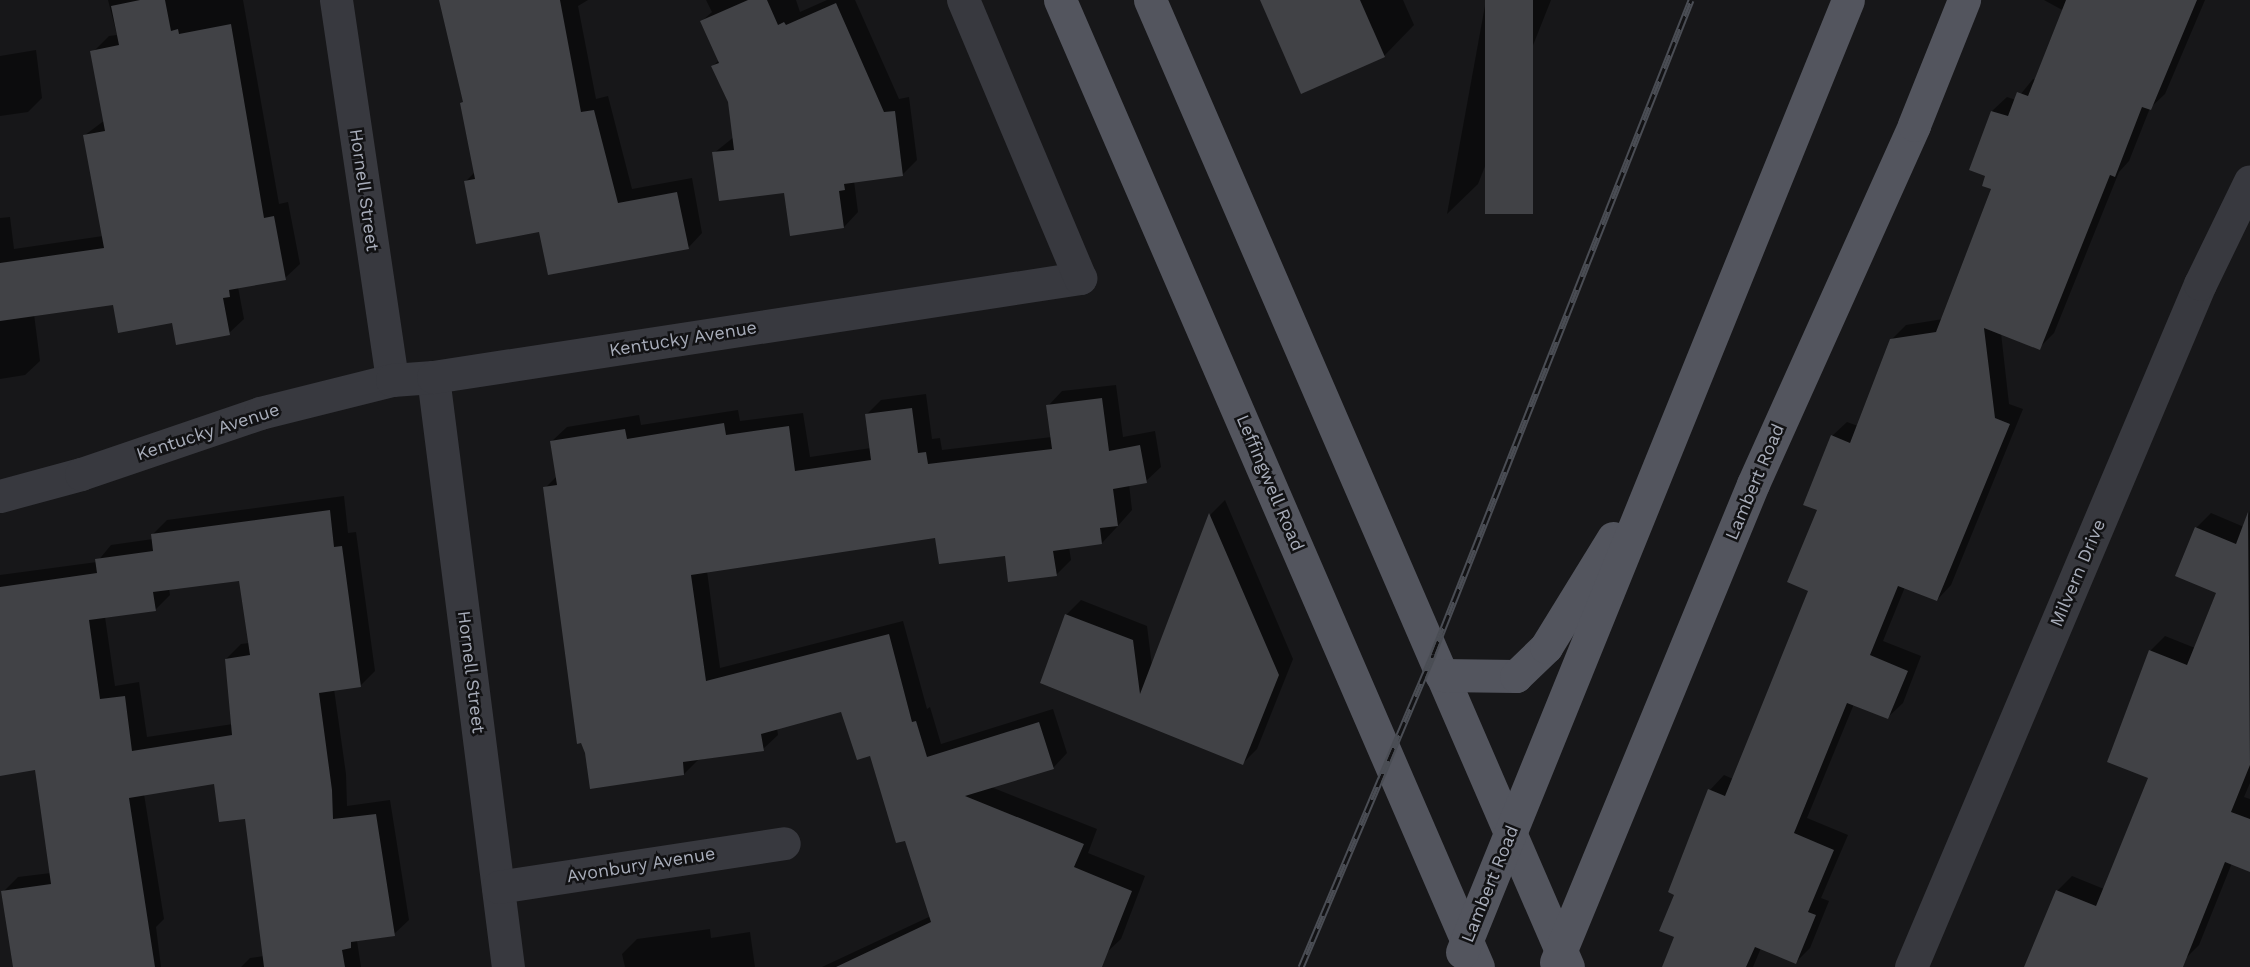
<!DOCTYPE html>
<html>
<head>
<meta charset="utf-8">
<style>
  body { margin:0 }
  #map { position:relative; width:2250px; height:967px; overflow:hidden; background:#171719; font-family:"Work Sans",sans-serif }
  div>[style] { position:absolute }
  .shadow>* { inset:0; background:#0007 }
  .building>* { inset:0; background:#414246; transform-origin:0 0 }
  .minor>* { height:33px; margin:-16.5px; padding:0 16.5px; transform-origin:16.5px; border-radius:16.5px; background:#38393f }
  .major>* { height:33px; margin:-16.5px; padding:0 16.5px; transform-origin:16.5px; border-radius:16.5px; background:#53555e }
  .rail>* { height:7px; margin-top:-3.5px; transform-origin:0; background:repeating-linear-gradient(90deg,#121214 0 14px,#4a4d54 0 28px); box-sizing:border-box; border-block:2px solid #4a4d54 }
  span { translate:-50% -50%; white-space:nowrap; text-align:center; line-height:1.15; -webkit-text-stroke:5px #121214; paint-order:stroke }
  .street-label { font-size:18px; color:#a8adba }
</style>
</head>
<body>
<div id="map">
  <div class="shadow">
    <i style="clip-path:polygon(108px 0,243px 0,279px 204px,288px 202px,300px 264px,285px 278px,238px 287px,244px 319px,229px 333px,114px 303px,34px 314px,40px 361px,25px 375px,0 379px,0 218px,10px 217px,14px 249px,103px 236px,85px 135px,105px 120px,94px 51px,109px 36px,117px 35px)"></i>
    <i style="clip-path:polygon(440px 0,588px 0,578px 6px,596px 99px,608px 96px,632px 189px,692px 178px,702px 233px,688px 248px,541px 230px,466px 181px,475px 172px,464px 101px)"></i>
    <i style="clip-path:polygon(706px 0,796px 0,800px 12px,827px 0,855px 0,899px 99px,909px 97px,917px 160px,902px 175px,854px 181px,858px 212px,844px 227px,714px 153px,734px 137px,729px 102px,713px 66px,719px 60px,702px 21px,712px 12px)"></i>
    <i style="clip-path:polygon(1261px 0,1403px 0,1414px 25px,1384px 56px)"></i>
    <i style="clip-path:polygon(1486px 0,1551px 0,1478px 184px,1447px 214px)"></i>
    <i style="clip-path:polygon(2044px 0,2205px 0,2165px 94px,2150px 108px,2129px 161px,2119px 172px,2054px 333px,2039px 348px,2001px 333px,2009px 404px,2023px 409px,1951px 585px,1937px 600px,1905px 587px,1883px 641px,1921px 656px,1903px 703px,1888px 717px,1854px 704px,1807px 818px,1848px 835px,1821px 898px,1829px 901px,1810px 948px,1796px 962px,1761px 948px,1753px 967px,1663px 967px,1676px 937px,1676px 894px,1710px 790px,1724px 775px,1733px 779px,1810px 590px,1819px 509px,1832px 436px,1847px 422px,1858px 426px,1891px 340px,1906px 325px,1943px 319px,1993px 188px,1987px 176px,1971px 169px,1992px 111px,2007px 97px,2016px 100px,2033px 79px,2037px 80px,2064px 11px)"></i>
    <i style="clip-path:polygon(36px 50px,42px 98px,28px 112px,0 116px,0 56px)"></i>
    <i style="clip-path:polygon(1116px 385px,1123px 437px,1155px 431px,1161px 467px,1146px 481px,1129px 484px,1132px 510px,1116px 528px,1102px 543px,1069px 547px,1071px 560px,1056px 575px,1006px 554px,936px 536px,707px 571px,720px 668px,903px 621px,927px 709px,930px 707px,941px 744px,1053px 709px,1067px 753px,1053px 768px,991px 787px,1097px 829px,1088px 853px,1145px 876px,1121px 939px,1091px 967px,822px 967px,931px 916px,906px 839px,871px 755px,842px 710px,777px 728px,778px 735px,763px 749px,698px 760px,684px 774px,545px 488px,557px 476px,552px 441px,567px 427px,639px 415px,641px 425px,738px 410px,740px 421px,803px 413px,810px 457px,871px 448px,866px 415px,881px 400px,926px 394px,932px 439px,940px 438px,942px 450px,1052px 437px,1048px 406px,1062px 391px)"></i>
    <i style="clip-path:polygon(evenodd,344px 496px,348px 533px,356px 532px,375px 671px,360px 686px,334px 689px,346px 774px,347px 806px,390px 800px,409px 920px,394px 934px,357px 941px,361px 967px,241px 967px,250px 958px,264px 956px,247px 817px,215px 782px,144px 794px,164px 919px,156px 927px,161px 967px,14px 967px,3px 892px,18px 877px,51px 873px,36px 769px,0 774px,0 575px,97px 562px,111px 545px,153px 539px,152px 535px,167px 520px,344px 496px,241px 579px,249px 643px,241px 644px,226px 659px,233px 724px,147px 737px,139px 682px,115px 686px,105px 617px,155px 610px,170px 595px,169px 589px,241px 579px)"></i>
    <i style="clip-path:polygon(1225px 500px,1293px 659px,1257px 749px,1242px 764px,1041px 682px,1066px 615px,1081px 600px,1147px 626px,1152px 666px,1211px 514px)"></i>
    <i style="clip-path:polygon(2250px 511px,2250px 783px,2244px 797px,2250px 799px,2250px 870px,2232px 863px,2199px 945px,2184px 960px,2169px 967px,2026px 967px,2057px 891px,2072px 876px,2104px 889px,2150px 778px,2150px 651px,2165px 636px,2195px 648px,2218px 592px,2196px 528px,2211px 513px,2244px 527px)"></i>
    <i style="clip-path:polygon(710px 929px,711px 938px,750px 932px,755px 967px,625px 967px,622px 954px,637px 939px)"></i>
  </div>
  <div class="building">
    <i style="clip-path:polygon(140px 0,165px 0,171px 31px,178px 29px,179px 34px,231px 24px,264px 218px,274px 216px,286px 280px,229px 290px,230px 297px,223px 298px,230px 335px,176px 345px,172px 323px,118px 333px,113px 305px,0 321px,0 263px,104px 248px,83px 135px,105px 131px,90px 51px,119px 45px,111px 6px)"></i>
    <i style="clip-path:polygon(439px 0,560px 0,581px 112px,594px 110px,618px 203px,677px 192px,689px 249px,548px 275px,539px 232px,476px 244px,464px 181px,475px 179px,460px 103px,463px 102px)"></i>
    <i style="clip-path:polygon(748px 0,767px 0,778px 25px,784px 22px,786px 25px,836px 3px,884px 112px,895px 111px,903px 176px,844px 184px,845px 190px,839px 191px,844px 228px,790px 236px,784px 193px,719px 201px,712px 152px,734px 150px,728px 102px,711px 66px,719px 63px,700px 21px)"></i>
    <i style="clip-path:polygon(1260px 0,1360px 0,1385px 57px,1301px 94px)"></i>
    <i style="left:1485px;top:0;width:48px;height:214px"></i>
    <i style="clip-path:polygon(2066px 0,2197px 0,2151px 110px,2142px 107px,2115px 177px,2110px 175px,2040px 350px,1984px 328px,1995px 418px,2010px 424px,1937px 601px,1898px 586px,1870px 655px,1908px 671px,1888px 719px,1847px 703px,1794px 833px,1834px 850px,1808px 912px,1816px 915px,1796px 964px,1755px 947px,1746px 967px,1662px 967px,1674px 937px,1659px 931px,1674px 895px,1668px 892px,1708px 789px,1725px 796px,1808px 591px,1787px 582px,1817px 510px,1803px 505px,1831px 435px,1850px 443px,1890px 339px,1936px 332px,1991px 189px,1982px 186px,1985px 176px,1969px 170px,1991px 111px,2008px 116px,2017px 92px,2028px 96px)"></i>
    <i style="clip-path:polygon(1102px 398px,1109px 451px,1140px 445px,1147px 483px,1113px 489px,1118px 526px,1100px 528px,1102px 544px,1053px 551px,1057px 576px,1008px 582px,1005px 556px,939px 564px,935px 538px,691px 575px,706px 681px,889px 634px,912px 722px,916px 721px,927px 757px,1039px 722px,1054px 769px,965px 796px,1084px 844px,1074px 867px,1132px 891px,1102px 967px,836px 967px,931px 922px,905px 841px,896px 843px,870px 756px,857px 760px,841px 712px,761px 734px,764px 751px,683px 762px,684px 775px,590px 789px,585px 753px,581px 743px,577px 744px,543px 487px,557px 485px,550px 441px,625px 429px,627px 439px,724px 423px,726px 435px,789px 426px,795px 471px,871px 460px,865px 414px,912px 408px,918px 453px,926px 452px,928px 464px,1052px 449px,1046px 405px)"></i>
    <i style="clip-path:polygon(evenodd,330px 510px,334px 547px,342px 546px,361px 687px,319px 693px,332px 790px,333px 819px,376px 814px,395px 936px,351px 942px,351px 948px,342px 950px,345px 967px,264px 967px,245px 819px,219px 822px,214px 784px,129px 798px,155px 967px,13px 967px,1px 891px,51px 884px,35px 770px,0 776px,0 587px,97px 573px,95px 559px,153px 551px,151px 534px,330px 510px,239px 581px,250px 655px,225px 659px,232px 735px,132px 751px,125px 696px,100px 699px,89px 620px,156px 611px,153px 592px,239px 581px)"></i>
    <i style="clip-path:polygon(2248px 512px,2250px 765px,2231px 812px,2250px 819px,2250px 872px,2225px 862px,2183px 967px,2024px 967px,2056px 890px,2096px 906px,2148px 778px,2107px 762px,2149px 650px,2187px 665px,2216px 593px,2175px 576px,2195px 527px,2236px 544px)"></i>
    <i style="clip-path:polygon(1209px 513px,1279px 675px,1243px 765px,1040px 683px,1065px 614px,1133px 640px,1140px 694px)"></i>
  </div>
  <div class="minor">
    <i style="left:336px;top:0;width:384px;rotate:81.6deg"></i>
    <i style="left:433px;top:377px;width:595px;rotate:82.76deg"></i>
    <i style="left:0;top:496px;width:84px;rotate:-15.2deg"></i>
    <i style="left:81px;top:474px;width:189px;rotate:-18.8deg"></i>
    <i style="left:260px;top:413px;width:136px;rotate:-14deg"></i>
    <i style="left:392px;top:380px;width:41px;rotate:-4.2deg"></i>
    <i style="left:433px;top:377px;width:655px;rotate:-8.7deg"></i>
    <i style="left:1080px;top:278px;width:302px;rotate:-112.8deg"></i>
    <i style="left:498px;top:887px;width:289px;rotate:-8.7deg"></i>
    <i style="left:1911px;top:967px;width:742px;rotate:-67.07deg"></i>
    <i style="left:2200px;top:284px;width:114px;rotate:-64.1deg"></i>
  </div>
  <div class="major">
    <i style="left:1060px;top:0;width:1053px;rotate:66.62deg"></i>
    <i style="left:1150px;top:0;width:1053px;rotate:66.62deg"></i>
    <i style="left:1441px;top:675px;width:75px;rotate:0.8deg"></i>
    <i style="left:1516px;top:676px;width:42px;rotate:-44deg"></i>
    <i style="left:1546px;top:647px;width:128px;rotate:-58.4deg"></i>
    <i style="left:1462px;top:952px;width:1027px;rotate:-67.93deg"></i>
    <i style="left:1556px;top:962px;width:517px;rotate:-67.6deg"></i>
    <i style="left:1753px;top:484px;width:393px;rotate:-65.8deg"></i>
    <i style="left:1914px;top:125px;width:135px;rotate:-68.2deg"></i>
  </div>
  <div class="rail">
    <i style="left:1301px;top:967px;width:340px;rotate:-67.1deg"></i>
    <i style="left:1433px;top:654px;width:703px;rotate:-68.47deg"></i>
  </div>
  <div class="street-label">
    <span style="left:364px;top:190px;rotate:82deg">Hornell Street</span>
    <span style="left:683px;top:339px;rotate:-9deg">Kentucky Avenue</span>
    <span style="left:208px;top:432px;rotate:-18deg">Kentucky Avenue</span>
    <span style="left:1755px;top:482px;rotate:-67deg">Lambert Road</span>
    <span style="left:1270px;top:483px;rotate:67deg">Leffingwell Road</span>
    <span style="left:2078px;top:573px;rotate:-67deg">Milvern Drive</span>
    <span style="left:471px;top:672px;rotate:83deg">Hornell Street</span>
    <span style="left:641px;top:865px;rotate:-9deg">Avonbury Avenue</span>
    <span style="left:1490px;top:884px;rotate:-68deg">Lambert Road</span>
  </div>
</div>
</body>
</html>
